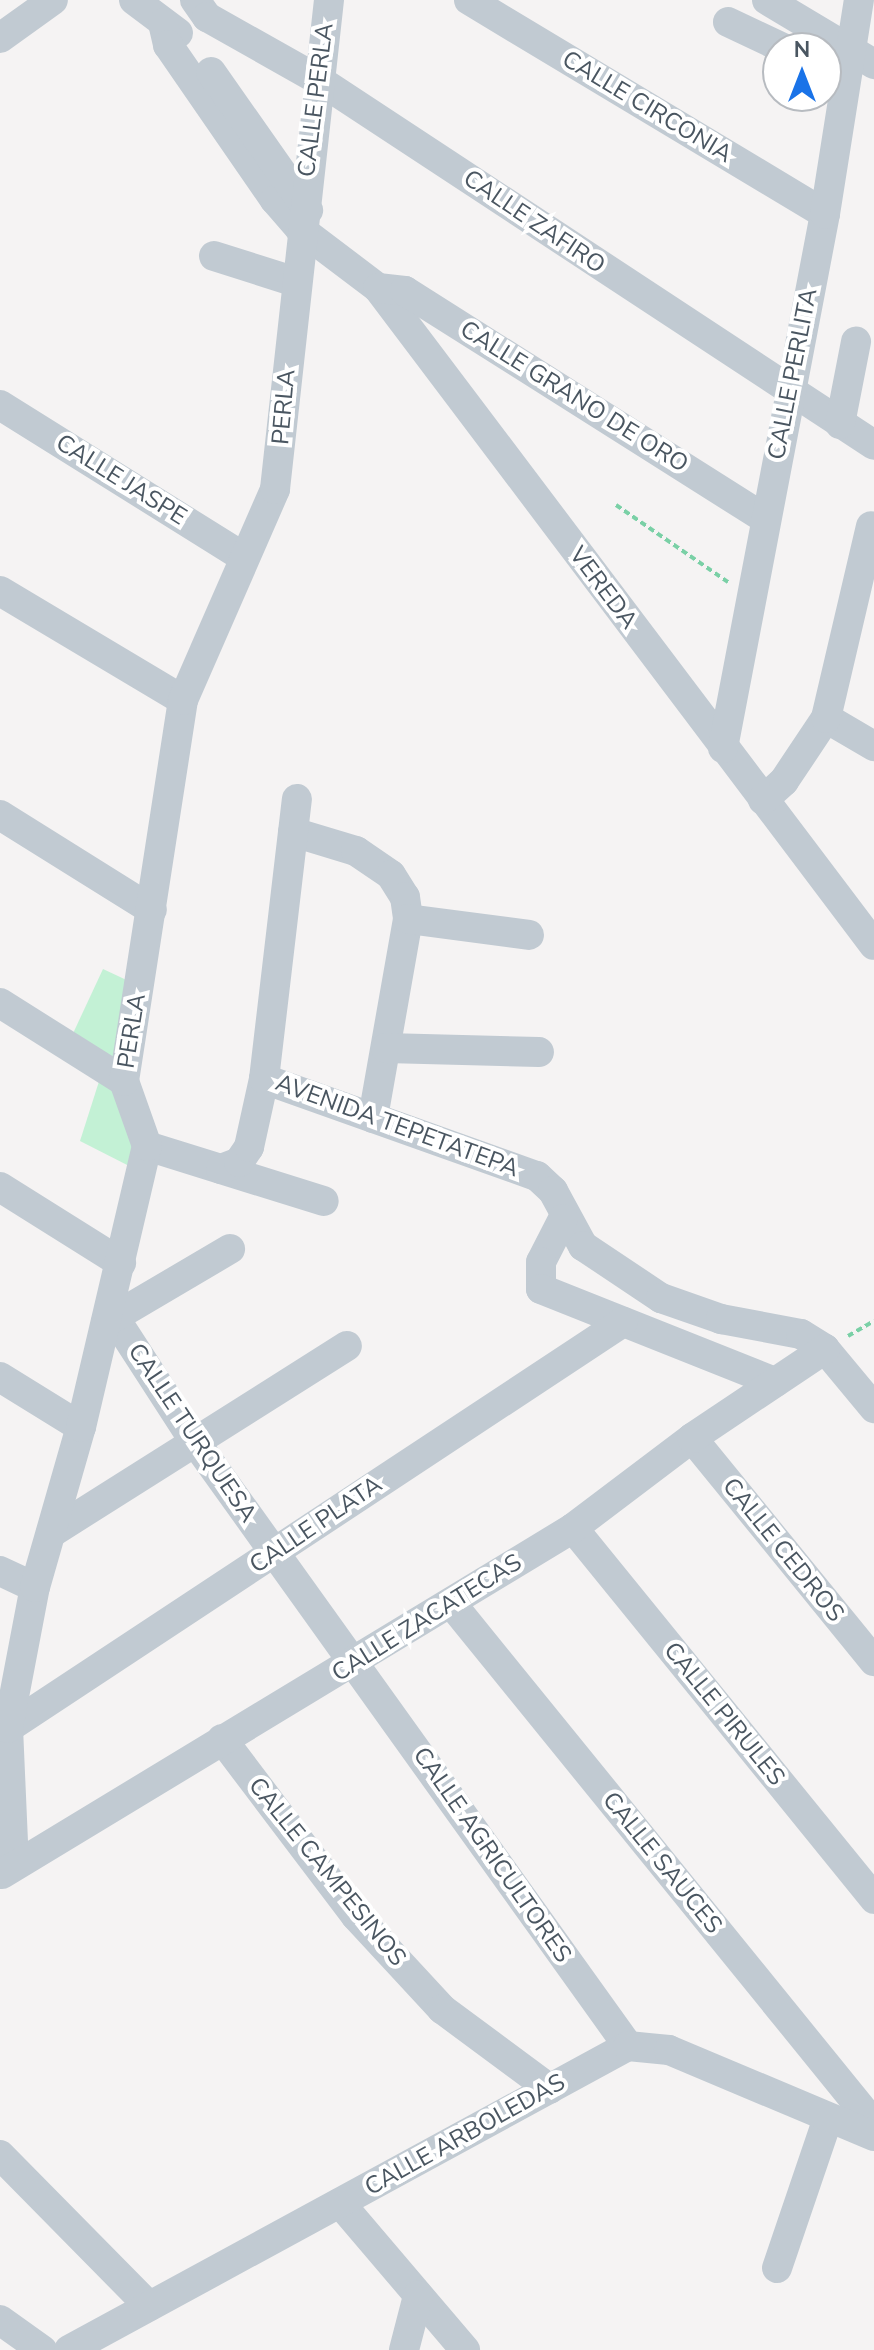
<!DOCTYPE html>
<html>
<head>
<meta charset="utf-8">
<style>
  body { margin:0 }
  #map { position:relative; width:874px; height:2350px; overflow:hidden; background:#f5f3f3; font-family:"Nunito Sans",sans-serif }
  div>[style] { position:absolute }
  .green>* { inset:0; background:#c3f1d5 }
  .path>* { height:4px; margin-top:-2px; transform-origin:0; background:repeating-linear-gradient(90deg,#7ad0a6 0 6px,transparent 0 10px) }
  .minor>* { height:30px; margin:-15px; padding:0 15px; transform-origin:15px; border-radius:15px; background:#c1cad2 }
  span { translate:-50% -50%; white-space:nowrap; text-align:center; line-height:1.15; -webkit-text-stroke:8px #fff; paint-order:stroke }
  .street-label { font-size:24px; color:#4a5661 }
  .north { position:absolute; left:762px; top:32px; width:80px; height:80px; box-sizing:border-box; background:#fff; border:2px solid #b7bbc0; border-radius:50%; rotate:0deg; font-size:22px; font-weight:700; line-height:32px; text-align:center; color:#4a5661 }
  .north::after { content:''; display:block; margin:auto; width:28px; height:36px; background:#1a73e8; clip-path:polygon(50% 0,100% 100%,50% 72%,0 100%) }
</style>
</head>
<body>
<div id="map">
  <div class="green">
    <i style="clip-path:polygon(103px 969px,135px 984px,122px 1075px,69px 1042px)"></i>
    <i style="clip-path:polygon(102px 1072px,138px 1119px,135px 1169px,80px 1141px)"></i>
  </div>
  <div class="path">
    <i style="left:616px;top:505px;width:136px;rotate:34.5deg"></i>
    <i style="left:848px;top:1336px;width:30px;rotate:-30deg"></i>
  </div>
  <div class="minor">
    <i style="left:134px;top:0;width:55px;rotate:36.9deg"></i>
    <i style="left:195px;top:0;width:21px;rotate:55deg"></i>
    <i style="left:207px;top:17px;width:129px;rotate:29.4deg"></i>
    <i style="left:319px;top:80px;width:664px;rotate:33.33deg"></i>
    <i style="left:469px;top:0;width:415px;rotate:31deg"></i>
    <i style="left:767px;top:0;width:125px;rotate:30.9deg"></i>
    <i style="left:728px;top:22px;width:61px;rotate:25.3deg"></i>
    <i style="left:163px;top:23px;width:23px;rotate:77deg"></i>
    <i style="left:168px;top:45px;width:188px;rotate:55.4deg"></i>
    <i style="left:275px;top:200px;width:38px;rotate:49deg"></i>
    <i style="left:300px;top:229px;width:98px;rotate:37.1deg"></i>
    <i style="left:378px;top:288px;width:823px;rotate:52.95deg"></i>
    <i style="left:0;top:38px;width:65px;rotate:-35.6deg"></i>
    <i style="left:211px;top:72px;width:169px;rotate:54.9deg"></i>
    <i style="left:214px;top:256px;width:83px;rotate:17.6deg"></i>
    <i style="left:378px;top:288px;width:27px;rotate:6deg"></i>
    <i style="left:405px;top:291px;width:427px;rotate:32.3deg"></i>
    <i style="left:0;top:405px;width:285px;rotate:32deg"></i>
    <i style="left:840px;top:424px;width:84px;rotate:-79deg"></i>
    <i style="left:0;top:591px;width:213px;rotate:30.8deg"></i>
    <i style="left:826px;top:718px;width:56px;rotate:30.3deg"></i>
    <i style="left:723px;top:748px;width:544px;rotate:-79.19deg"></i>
    <i style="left:825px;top:214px;width:217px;rotate:-81deg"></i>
    <i style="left:763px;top:800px;width:28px;rotate:-42deg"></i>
    <i style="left:784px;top:781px;width:76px;rotate:-56.3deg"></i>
    <i style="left:826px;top:718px;width:197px;rotate:-76.8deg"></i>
    <i style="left:0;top:815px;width:179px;rotate:32deg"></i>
    <i style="left:293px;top:832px;width:66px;rotate:16.8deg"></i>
    <i style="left:356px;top:851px;width:42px;rotate:34.4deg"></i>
    <i style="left:391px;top:875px;width:26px;rotate:58deg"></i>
    <i style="left:405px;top:897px;width:22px;rotate:82deg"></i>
    <i style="left:408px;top:919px;width:202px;rotate:100deg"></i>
    <i style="left:408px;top:919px;width:122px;rotate:7.5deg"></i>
    <i style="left:0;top:1003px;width:146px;rotate:32.2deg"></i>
    <i style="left:386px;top:1048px;width:153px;rotate:1.5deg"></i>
    <i style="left:264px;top:1079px;width:290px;rotate:19.6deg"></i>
    <i style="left:537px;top:1176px;width:22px;rotate:43deg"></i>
    <i style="left:553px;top:1191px;width:63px;rotate:61.4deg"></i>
    <i style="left:583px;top:1246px;width:94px;rotate:33.7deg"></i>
    <i style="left:661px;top:1298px;width:64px;rotate:19.3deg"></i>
    <i style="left:721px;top:1319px;width:81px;rotate:10.6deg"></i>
    <i style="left:801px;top:1334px;width:28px;rotate:32deg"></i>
    <i style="left:825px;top:1349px;width:77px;rotate:50.3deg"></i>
    <i style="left:147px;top:1146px;width:185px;rotate:17.3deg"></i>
    <i style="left:221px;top:1169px;width:19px;rotate:-21deg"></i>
    <i style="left:239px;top:1162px;width:18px;rotate:-56deg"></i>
    <i style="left:249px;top:1147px;width:70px;rotate:-77.6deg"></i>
    <i style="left:264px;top:1079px;width:282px;rotate:-83.3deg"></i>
    <i style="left:0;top:1187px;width:143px;rotate:32.1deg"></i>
    <i style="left:563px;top:1219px;width:48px;rotate:117.1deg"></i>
    <i style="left:541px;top:1262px;width:27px;rotate:90deg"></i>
    <i style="left:541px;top:1289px;width:252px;rotate:21.7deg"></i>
    <i style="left:114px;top:1317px;width:145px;rotate:57.1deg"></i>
    <i style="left:193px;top:1439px;width:747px;rotate:54.37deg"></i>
    <i style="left:106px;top:1322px;width:144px;rotate:-30.5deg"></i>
    <i style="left:0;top:1377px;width:95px;rotate:31.7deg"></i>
    <i style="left:692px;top:1438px;width:288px;rotate:50.8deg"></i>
    <i style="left:573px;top:1528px;width:478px;rotate:50.9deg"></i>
    <i style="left:51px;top:1533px;width:350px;rotate:-32.3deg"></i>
    <i style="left:0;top:1571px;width:38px;rotate:25deg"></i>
    <i style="left:451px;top:1603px;width:671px;rotate:50.93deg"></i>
    <i style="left:8px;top:1728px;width:737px;rotate:-33.43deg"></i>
    <i style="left:222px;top:1739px;width:222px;rotate:52.9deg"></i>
    <i style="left:356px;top:1916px;width:127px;rotate:47.2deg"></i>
    <i style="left:442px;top:2009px;width:134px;rotate:36.5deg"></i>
    <i style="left:14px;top:1865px;width:137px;rotate:-92.5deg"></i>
    <i style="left:8px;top:1728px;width:144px;rotate:-79.2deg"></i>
    <i style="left:35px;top:1587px;width:166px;rotate:-74deg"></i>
    <i style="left:81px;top:1427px;width:289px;rotate:-76.8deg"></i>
    <i style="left:147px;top:1146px;width:69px;rotate:-109.5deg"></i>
    <i style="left:124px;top:1081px;width:386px;rotate:-81.2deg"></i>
    <i style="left:183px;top:700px;width:230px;rotate:-66.4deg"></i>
    <i style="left:275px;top:489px;width:492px;rotate:-83.7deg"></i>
    <i style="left:2px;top:1874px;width:668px;rotate:-31.21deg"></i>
    <i style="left:573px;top:1528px;width:149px;rotate:-37.1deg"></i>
    <i style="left:692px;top:1438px;width:160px;rotate:-33.8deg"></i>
    <i style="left:0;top:2155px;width:212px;rotate:45.4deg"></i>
    <i style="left:340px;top:2203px;width:193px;rotate:49.6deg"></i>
    <i style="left:777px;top:2268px;width:158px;rotate:-71.2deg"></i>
    <i style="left:0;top:2320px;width:52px;rotate:35.5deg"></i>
    <i style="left:69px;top:2350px;width:636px;rotate:-28.54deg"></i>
    <i style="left:628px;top:2046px;width:41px;rotate:5.6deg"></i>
    <i style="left:669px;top:2050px;width:222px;rotate:22.8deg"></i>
    <i style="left:404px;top:2350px;width:56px;rotate:-75.5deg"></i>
  </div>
  <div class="street-label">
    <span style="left:316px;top:100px;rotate:-83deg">CALLE PERLA</span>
    <span style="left:647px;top:107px;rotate:31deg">CALLE CIRCONIA</span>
    <span style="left:534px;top:222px;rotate:34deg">CALLE ZAFIRO</span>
    <span style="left:793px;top:374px;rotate:-79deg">CALLE PERLITA</span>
    <span style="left:574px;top:397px;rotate:32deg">CALLE GRANO DE ORO</span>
    <span style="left:284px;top:407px;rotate:-85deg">PERLA</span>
    <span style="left:121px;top:480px;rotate:32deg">CALLE JASPE</span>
    <span style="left:603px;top:588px;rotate:53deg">VEREDA</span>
    <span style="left:132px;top:1031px;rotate:-81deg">PERLA</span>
    <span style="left:397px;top:1126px;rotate:20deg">AVENIDA TEPETATEPA</span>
    <span style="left:192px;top:1433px;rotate:56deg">CALLE TURQUESA</span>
    <span style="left:316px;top:1525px;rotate:-34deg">CALLE PLATA</span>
    <span style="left:783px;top:1550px;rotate:51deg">CALLE CEDROS</span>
    <span style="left:427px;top:1618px;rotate:-32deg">CALLE ZACATECAS</span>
    <span style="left:724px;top:1714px;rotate:51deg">CALLE PIRULES</span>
    <span style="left:492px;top:1855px;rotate:55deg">CALLE AGRICULTORES</span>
    <span style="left:662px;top:1863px;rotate:51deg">CALLE SAUCES</span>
    <span style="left:327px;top:1872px;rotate:51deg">CALLE CAMPESINOS</span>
    <span style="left:465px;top:2135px;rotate:-29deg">CALLE ARBOLEDAS</span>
  </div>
  <div class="north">N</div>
</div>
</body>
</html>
